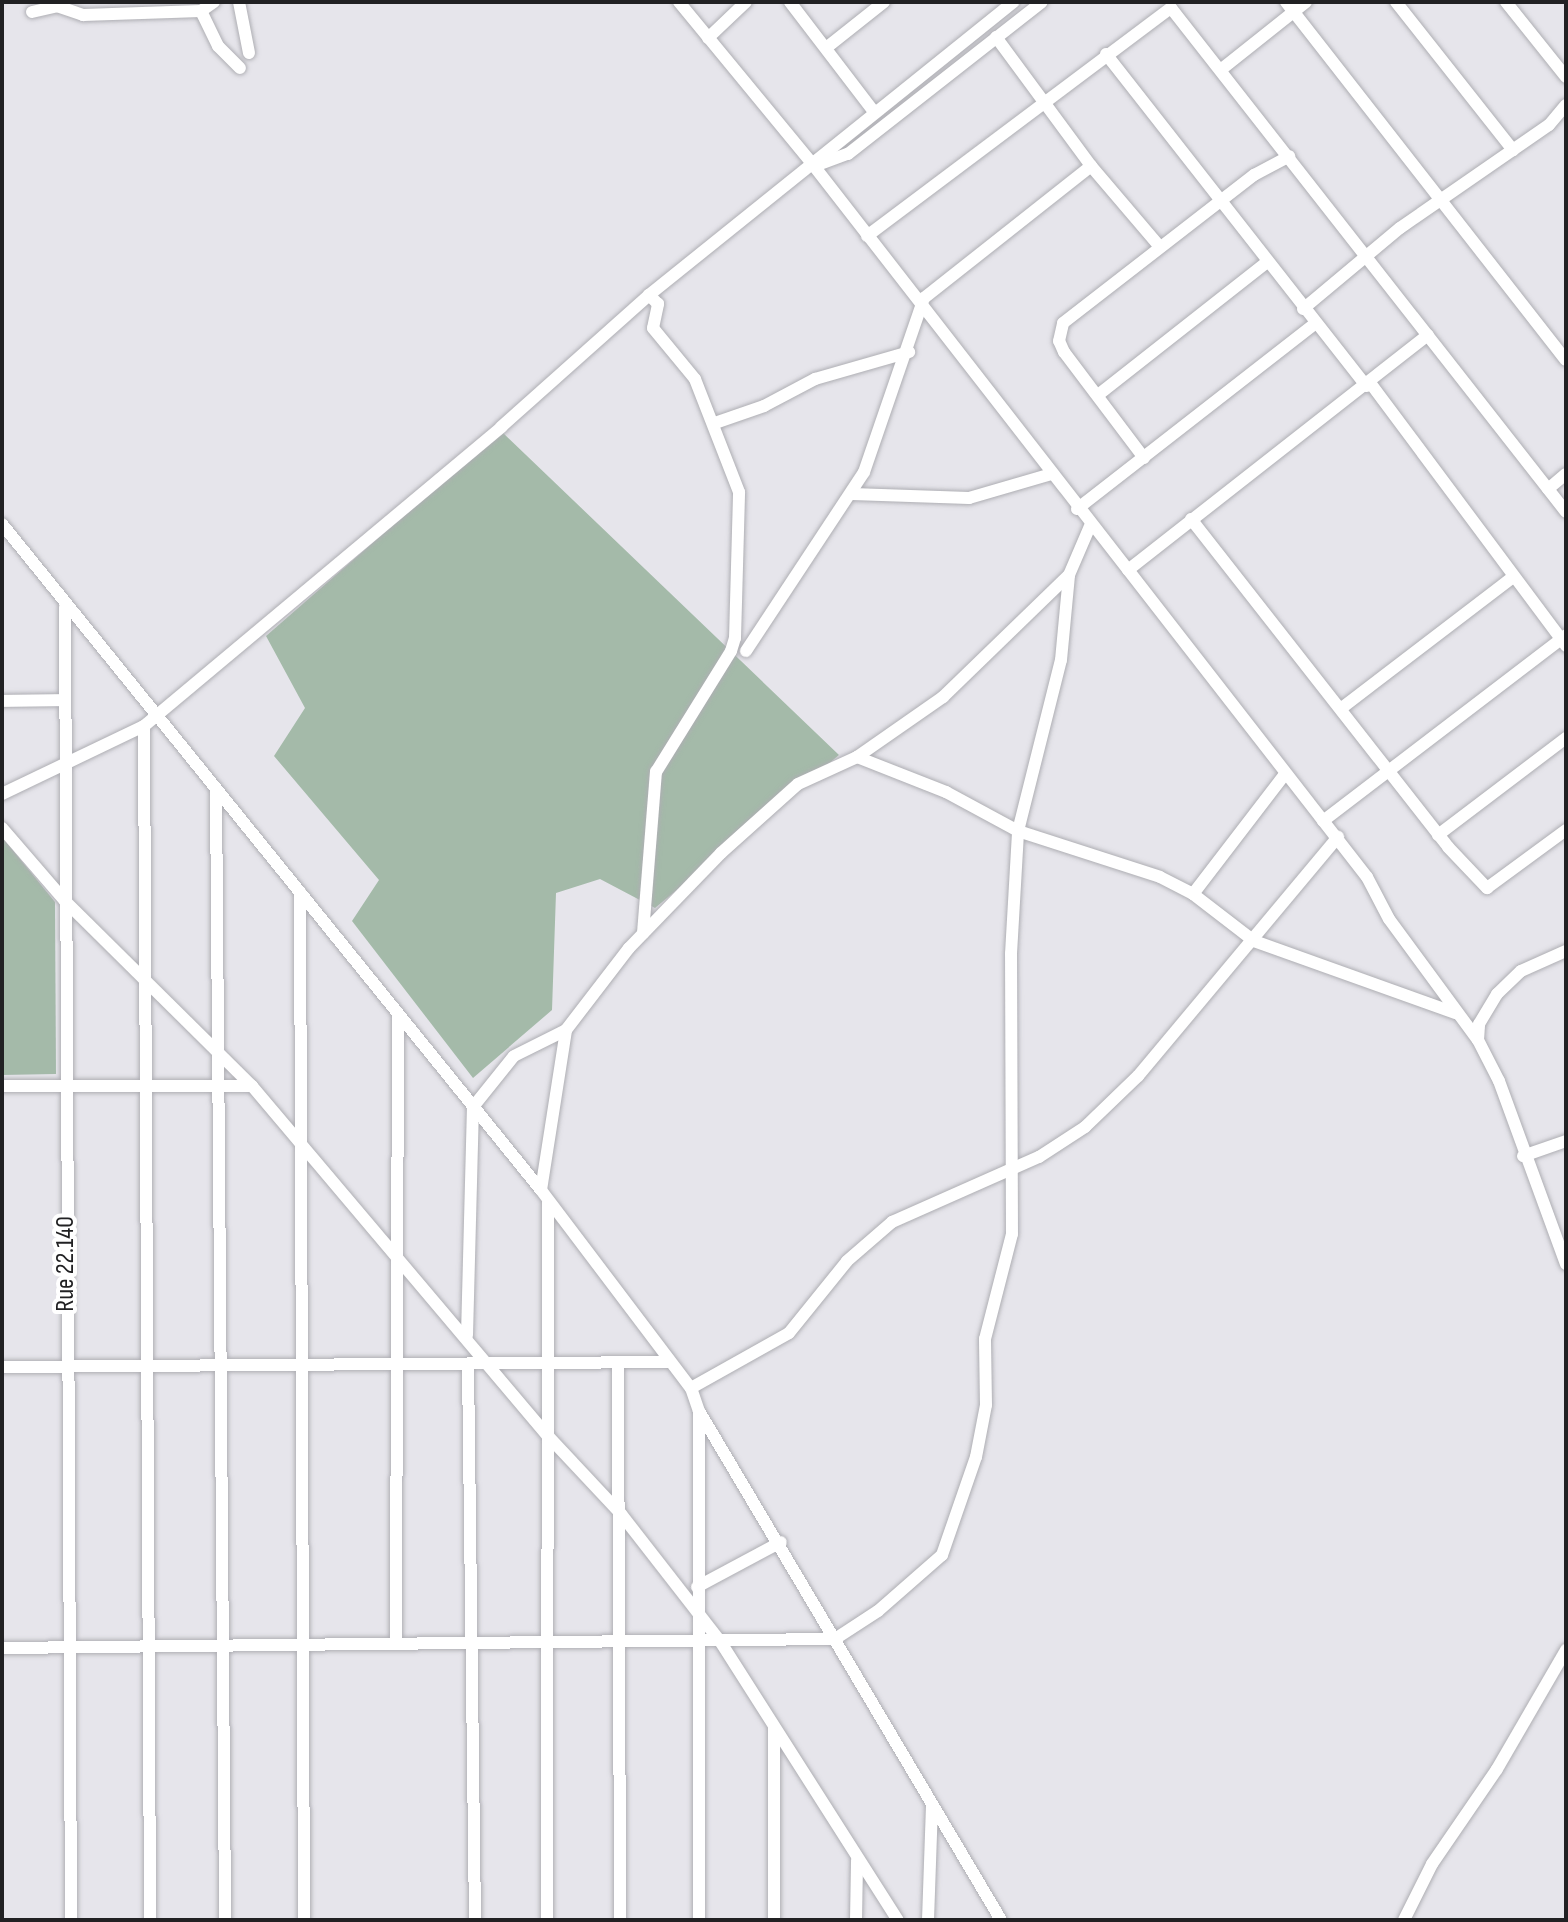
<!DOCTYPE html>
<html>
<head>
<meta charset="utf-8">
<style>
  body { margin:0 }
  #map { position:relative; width:1568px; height:1922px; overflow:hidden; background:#e6e5eb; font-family:"Sofia Sans Condensed",sans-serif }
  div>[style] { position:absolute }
  .green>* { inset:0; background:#a4baa9 }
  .roads { filter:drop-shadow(0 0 2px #aeaeb3) drop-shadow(0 0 2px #aeaeb3) }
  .minor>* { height:12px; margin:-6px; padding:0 6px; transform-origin:6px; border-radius:6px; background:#fff }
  span { translate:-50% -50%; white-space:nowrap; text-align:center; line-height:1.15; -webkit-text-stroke:8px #fff; paint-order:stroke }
  .street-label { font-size:26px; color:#212123 }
  .frame { position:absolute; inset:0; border:4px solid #212123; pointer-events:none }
</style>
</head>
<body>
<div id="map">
  <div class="green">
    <i style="clip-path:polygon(501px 431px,839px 755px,655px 908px,600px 879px,556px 893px,552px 1010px,473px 1078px,352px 921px,379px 880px,274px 756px,305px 708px,266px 636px)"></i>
    <i style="clip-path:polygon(2px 837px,55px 902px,56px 1074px,2px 1075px)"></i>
  </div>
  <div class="roads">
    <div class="minor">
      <i style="left:239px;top:2px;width:52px;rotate:78.9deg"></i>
      <i style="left:679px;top:2px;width:212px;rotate:50.5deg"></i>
      <i style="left:814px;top:166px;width:901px;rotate:52.13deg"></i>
      <i style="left:1367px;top:877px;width:47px;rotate:62.4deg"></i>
      <i style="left:1389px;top:919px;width:150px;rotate:53.7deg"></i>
      <i style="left:1478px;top:1040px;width:46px;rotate:62.9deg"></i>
      <i style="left:1499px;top:1081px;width:195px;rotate:69.9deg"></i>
      <i style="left:790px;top:2px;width:138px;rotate:52.6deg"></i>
      <i style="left:1286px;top:2px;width:454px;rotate:52deg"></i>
      <i style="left:1396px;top:2px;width:189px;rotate:51.7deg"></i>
      <i style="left:1506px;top:2px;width:96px;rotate:51.3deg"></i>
      <i style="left:201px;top:11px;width:39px;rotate:64deg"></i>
      <i style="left:218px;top:46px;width:31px;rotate:45deg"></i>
      <i style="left:32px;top:12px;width:26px;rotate:-13deg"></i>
      <i style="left:57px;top:6px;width:28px;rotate:19deg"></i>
      <i style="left:83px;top:15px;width:118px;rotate:-1.9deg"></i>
      <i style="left:201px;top:11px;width:16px;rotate:-35deg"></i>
      <i style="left:996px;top:37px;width:160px;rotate:53.6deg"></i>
      <i style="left:1091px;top:166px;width:105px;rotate:49.6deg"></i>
      <i style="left:708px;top:38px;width:52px;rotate:-43.5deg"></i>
      <i style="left:826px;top:48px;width:74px;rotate:-38.4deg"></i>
      <i style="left:1106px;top:54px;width:422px;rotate:51.9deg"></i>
      <i style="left:1223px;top:68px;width:106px;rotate:-38.5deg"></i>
      <i style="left:817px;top:165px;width:33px;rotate:-20deg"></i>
      <i style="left:848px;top:154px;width:246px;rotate:-38.1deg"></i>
      <i style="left:867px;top:236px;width:380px;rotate:-36.9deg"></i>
      <i style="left:1171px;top:8px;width:640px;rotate:51.91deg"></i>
      <i style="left:1303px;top:309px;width:126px;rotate:-39.9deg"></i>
      <i style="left:1400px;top:228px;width:181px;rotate:-34.7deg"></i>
      <i style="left:1549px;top:125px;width:26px;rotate:-50deg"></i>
      <i style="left:1371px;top:384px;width:327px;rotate:53.3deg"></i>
      <i style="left:1098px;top:395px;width:214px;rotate:-38.2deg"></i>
      <i style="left:715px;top:423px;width:52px;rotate:-19.1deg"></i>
      <i style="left:764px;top:406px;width:58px;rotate:-27.9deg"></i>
      <i style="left:815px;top:379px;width:98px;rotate:-16deg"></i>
      <i style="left:1144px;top:458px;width:133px;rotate:-127deg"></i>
      <i style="left:1064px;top:352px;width:12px;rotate:-114deg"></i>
      <i style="left:1059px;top:341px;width:18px;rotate:-77deg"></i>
      <i style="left:1063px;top:323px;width:242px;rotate:-37.8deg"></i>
      <i style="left:1254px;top:175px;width:40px;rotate:-28deg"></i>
      <i style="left:1548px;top:489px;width:23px;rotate:-40deg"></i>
      <i style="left:852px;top:494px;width:117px;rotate:2deg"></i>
      <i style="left:969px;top:498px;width:85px;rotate:-16.3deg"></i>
      <i style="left:1077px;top:509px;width:301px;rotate:-37.9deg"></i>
      <i style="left:1191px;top:519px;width:417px;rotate:51.9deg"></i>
      <i style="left:1448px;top:847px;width:57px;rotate:46.4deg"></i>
      <i style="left:1487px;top:888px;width:98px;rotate:-36.3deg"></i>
      <i style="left:2px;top:524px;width:857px;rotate:51.02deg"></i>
      <i style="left:541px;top:1190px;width:248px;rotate:52.9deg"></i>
      <i style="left:691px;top:1388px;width:24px;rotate:71deg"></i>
      <i style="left:699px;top:1411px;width:592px;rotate:59.32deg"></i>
      <i style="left:1128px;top:570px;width:381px;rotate:-38.1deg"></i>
      <i style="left:65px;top:607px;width:1313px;rotate:89.74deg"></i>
      <i style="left:746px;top:651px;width:214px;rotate:-56.6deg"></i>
      <i style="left:864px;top:472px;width:184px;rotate:-71deg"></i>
      <i style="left:924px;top:298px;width:213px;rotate:-38.3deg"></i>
      <i style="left:2px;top:701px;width:63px;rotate:-0.9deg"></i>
      <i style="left:1343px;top:707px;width:213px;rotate:-37.4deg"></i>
      <i style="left:144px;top:726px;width:1194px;rotate:89.71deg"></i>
      <i style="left:857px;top:757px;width:96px;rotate:21.5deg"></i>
      <i style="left:946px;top:792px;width:82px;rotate:28.4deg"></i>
      <i style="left:1018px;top:831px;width:149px;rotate:17.9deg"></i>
      <i style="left:1160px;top:877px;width:37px;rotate:27deg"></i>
      <i style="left:1193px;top:894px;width:77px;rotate:37.6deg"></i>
      <i style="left:1254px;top:941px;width:214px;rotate:19.7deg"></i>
      <i style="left:216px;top:790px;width:1130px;rotate:89.54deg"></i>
      <i style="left:2px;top:794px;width:157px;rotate:-25.6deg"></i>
      <i style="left:144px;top:726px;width:466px;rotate:-39.9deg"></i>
      <i style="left:501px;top:427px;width:198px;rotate:-41.7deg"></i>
      <i style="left:649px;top:295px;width:468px;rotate:-38.8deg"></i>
      <i style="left:1323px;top:821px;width:306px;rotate:-37.4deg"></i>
      <i style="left:2px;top:828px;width:96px;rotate:49.2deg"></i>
      <i style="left:65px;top:901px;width:263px;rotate:44.7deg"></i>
      <i style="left:252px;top:1086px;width:458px;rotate:49.8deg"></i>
      <i style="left:548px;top:1436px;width:107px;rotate:46.9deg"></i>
      <i style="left:621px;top:1514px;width:161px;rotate:52.1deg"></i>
      <i style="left:720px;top:1641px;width:331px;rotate:57.5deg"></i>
      <i style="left:1438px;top:835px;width:161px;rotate:-37.2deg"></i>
      <i style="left:300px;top:892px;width:1028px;rotate:89.78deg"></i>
      <i style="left:1193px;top:894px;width:151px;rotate:-52.5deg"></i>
      <i style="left:643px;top:933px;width:162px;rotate:-85.4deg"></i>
      <i style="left:656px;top:772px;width:142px;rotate:-58.2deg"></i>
      <i style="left:731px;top:651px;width:14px;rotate:-73deg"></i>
      <i style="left:735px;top:638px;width:146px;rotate:-88.4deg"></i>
      <i style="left:739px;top:492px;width:121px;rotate:-111.3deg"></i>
      <i style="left:695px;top:379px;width:66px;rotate:-129.5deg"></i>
      <i style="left:653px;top:328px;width:25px;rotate:-78deg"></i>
      <i style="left:658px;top:304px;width:13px;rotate:-135deg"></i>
      <i style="left:1478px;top:1040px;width:16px;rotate:-86deg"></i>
      <i style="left:1479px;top:1024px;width:35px;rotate:-59deg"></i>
      <i style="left:1497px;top:994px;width:33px;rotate:-44deg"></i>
      <i style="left:1521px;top:971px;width:49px;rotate:-24deg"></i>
      <i style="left:2px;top:1086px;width:250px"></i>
      <i style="left:1523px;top:1156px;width:46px;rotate:-19.2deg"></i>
      <i style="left:541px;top:1190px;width:162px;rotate:-81.1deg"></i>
      <i style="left:566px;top:1030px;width:103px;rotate:-52.5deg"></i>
      <i style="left:629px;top:948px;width:132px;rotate:-45.9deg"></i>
      <i style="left:721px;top:853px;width:103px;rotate:-41.9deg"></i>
      <i style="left:798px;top:784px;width:65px;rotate:-24.6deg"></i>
      <i style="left:857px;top:757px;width:105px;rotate:-34.9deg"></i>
      <i style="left:943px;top:697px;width:175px;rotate:-44.1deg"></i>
      <i style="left:467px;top:1335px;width:228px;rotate:-88.5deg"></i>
      <i style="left:473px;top:1107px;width:65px;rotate:-51.2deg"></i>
      <i style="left:514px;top:1056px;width:58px;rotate:-26.6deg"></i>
      <i style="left:618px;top:1362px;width:558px;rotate:89.79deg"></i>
      <i style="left:468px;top:1364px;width:556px;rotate:89.28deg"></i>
      <i style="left:2px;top:1367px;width:666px;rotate:-0.43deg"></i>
      <i style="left:691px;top:1388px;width:112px;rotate:-29.3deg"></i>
      <i style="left:789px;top:1333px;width:92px;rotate:-51.1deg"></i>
      <i style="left:847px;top:1261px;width:60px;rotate:-40.9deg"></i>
      <i style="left:892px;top:1222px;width:161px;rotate:-23.9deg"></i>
      <i style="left:1039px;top:1157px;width:55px;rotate:-33.1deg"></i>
      <i style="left:1085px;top:1127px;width:74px;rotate:-43.9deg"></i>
      <i style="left:1138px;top:1076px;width:312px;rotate:-50.1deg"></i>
      <i style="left:699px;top:1411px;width:509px;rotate:90deg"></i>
      <i style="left:697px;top:1587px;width:95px;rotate:-28.2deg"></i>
      <i style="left:396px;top:1642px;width:626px;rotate:-89.82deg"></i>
      <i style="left:2px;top:1648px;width:833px;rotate:-0.62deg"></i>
      <i style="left:835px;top:1639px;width:51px;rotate:-33.1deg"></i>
      <i style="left:878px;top:1611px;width:85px;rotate:-41.2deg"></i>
      <i style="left:942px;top:1555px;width:104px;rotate:-70.9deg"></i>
      <i style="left:976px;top:1457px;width:53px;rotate:-79.1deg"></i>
      <i style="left:986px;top:1405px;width:66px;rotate:-90.9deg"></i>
      <i style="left:985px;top:1339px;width:108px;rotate:-75.6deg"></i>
      <i style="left:1012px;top:1234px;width:280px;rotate:-90.2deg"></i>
      <i style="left:1011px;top:954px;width:123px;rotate:-86.7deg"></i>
      <i style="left:1018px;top:831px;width:176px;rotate:-75.9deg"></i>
      <i style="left:1061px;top:660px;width:85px;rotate:-84.6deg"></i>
      <i style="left:1069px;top:575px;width:53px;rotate:-66.8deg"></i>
      <i style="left:547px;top:1920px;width:718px;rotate:-89.92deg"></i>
      <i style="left:774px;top:1920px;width:193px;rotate:-90deg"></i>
      <i style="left:856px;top:1920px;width:60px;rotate:-89deg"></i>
      <i style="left:928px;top:1920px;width:115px;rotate:-88deg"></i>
      <i style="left:1404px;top:1920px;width:63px;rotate:-63.4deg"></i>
      <i style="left:1432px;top:1864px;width:115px;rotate:-55.6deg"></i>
      <i style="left:1497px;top:1769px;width:138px;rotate:-59.9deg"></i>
    </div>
  </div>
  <div class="street-label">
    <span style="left:66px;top:1264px;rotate:-90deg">Rue 22.140</span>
  </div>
  <div class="frame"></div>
</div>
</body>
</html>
